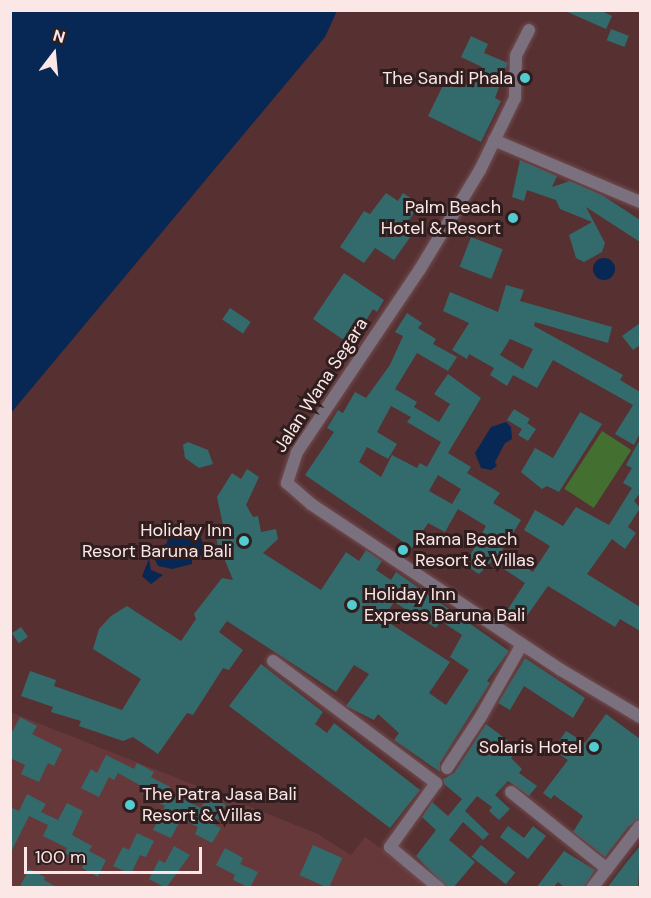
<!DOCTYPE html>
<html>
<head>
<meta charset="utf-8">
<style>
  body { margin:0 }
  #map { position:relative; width:651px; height:898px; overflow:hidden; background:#573032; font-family:"DM Sans",sans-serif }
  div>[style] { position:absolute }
  .built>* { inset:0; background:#66383a }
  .green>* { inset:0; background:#437031; transform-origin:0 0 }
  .water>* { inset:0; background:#072754 }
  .round { border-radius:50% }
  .building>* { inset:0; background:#336b6d; transform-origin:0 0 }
  .roads { filter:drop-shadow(0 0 2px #714d4f) drop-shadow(0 0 2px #714d4f) }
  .minor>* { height:12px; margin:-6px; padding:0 6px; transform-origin:6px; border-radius:6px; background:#7a707e }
  .dots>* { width:16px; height:16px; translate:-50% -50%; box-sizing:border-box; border:3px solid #301e1f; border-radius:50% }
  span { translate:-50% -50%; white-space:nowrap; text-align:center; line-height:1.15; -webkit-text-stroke:6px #301e1f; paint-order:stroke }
  .poi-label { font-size:18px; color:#fce7e7 }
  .right { translate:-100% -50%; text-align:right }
  .left { translate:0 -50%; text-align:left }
  .street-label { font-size:18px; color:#fce7e7 }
  .frame { position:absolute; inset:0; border:12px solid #fce7e7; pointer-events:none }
  .north { position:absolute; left:24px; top:24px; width:60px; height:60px; -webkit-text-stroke:4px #301e1f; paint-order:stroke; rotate:16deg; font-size:16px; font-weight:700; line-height:24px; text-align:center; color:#fce7e7 }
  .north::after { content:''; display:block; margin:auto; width:21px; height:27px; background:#fce7e7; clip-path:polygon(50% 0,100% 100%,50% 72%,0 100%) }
  .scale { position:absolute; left:24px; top:847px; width:178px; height:27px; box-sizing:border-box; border:3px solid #fce7e7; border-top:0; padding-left:8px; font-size:18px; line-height:21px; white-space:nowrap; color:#fce7e7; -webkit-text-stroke:4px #301e1f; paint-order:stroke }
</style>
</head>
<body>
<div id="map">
  <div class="built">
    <i style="clip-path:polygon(10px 712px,316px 833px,351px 855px,365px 837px,434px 887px,11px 887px)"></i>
  </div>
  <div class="green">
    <i style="left:602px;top:431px;width:35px;height:69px;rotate:33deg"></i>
  </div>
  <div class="water">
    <i style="clip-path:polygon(11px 10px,337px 11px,325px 37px,11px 413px)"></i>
    <i class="round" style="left:593px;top:258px;width:22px;height:22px"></i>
    <i style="clip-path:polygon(506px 422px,511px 427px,512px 439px,505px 443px,495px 462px,497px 466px,491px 470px,481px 468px,475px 453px,491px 427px)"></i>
    <i style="clip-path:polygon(182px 528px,200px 535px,206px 554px,192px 558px,192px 564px,172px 569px,158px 566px,154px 558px,156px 550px,167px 543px,168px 535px)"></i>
    <i style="clip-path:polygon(149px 559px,151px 570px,163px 575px,151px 584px,142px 576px)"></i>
  </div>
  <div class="building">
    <i style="clip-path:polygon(563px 10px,600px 10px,612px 16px,606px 29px)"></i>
    <i style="left:611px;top:29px;width:19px;height:12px;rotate:21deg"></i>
    <i style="clip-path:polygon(471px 36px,488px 44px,484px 53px,508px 63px,495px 98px,501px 101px,481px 142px,428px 116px,448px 75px,473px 88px,482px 67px,461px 57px)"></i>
    <i style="clip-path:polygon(520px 160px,557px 176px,552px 187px,570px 181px,602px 195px,640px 220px,640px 242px,586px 207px,605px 243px,602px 252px,584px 262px,576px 258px,569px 235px,592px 222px,560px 209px,556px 200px,527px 190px,524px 201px,512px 197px)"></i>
    <i style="clip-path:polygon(386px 193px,398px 201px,403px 193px,420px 204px,404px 227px,413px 233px,394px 260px,375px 248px,364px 263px,340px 247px,364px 211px,370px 214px)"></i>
    <i style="left:471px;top:237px;width:34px;height:32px;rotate:21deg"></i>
    <i style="clip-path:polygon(344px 273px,384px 300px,377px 312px,373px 309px,351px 345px,313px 319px)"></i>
    <i style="clip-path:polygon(evenodd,506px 285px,524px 290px,520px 301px,612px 327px,608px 343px,535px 322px,534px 326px,623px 375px,620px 380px,640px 392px,640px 433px,634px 445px,615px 434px,633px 405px,553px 360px,537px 388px,513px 375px,507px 386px,490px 375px,494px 368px,469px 354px,467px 359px,452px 350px,469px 323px,443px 311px,450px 292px,498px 312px,506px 285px,510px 339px,533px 349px,523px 369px,500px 355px,510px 339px)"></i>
    <i style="left:230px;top:308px;width:25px;height:14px;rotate:34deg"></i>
    <i style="clip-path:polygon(evenodd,407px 313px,422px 323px,418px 328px,436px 339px,433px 344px,457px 357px,448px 371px,417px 353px,395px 389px,417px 402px,414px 407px,439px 422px,450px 404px,434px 394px,448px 374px,481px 398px,448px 453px,471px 467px,467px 473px,500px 493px,493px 503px,521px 520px,501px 552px,533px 572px,550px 546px,524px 530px,535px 510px,563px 526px,576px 507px,609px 525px,632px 488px,623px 483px,632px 468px,626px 465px,640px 439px,640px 493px,634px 501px,640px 508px,628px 527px,636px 533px,625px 549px,612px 539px,587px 574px,640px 607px,640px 631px,620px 619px,615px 627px,548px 586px,524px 620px,508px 609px,525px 583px,492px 561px,479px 574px,465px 565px,486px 526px,458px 509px,445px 532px,428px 523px,412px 548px,305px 475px,334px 432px,327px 428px,338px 410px,343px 413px,355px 392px,366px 398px,390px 365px,403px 336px,395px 332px,407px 313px,391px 406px,411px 417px,407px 422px,441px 442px,427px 467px,420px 463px,417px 468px,392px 455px,381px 477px,359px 462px,367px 447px,388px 459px,397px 444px,377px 432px,391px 406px,407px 313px,438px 475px,461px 489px,452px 504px,429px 491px,438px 475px)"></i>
    <i style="clip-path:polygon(640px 323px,640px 345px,633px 350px,622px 336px)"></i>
    <i style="clip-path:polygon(514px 409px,530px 419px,527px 423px,536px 429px,528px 441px,518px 435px,522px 429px,507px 420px)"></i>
    <i style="clip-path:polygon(580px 412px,602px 424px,559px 492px,547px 486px,542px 489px,521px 472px,535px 448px,553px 458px)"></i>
    <i style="clip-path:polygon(188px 442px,208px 450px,213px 464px,199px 468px,185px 458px,183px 445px)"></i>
    <i style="clip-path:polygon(evenodd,247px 469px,259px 477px,246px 505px,253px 517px,258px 516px,261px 532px,276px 529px,278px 539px,263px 553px,321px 590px,346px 552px,359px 561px,366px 550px,382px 561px,376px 570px,391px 580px,396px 572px,509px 651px,487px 681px,490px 683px,440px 763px,440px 772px,394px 740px,399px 733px,378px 714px,374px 720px,346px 706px,369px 674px,354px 665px,336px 692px,227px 621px,219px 632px,243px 650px,229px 670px,223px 668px,193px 715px,187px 713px,158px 754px,133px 737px,123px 741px,79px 726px,81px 721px,51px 712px,53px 707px,21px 696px,30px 671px,56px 680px,54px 686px,122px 710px,141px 679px,93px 649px,99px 629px,111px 616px,127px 606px,181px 641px,196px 619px,194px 614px,222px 578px,233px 580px,224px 558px,220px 558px,216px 536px,223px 525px,217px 497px,232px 473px,241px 479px,247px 469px,394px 602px,436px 628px,441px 621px,462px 635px,450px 657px,469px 670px,446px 705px,429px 693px,450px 662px,383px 619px,394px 602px)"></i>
    <i style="left:21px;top:627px;width:12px;height:11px;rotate:55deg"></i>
    <i style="clip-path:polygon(525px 658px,585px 698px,573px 718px,524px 686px,510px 710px,498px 703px)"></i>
    <i style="clip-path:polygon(261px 664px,323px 712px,315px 724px,327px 733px,334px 723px,420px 790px,390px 828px,229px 706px)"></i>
    <i style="clip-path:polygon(606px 714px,640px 739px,640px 818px,628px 827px,605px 857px,573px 832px,583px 816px,554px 795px,551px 799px,543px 793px,568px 760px,553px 750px,566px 731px,585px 743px)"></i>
    <i style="clip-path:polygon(20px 717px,37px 726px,32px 734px,62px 749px,54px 766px,48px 763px,39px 782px,21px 774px,25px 765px,10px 758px,10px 736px)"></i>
    <i style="clip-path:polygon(486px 724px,519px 749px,511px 758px,522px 769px,519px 773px,537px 786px,529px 796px,508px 781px,495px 795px,510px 809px,499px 820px,489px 811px,492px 807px,477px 796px,465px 811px,489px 834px,483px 840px,463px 822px,449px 840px,475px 862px,453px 888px,447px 888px,416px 856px,436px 830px,422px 817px,432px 802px,448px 816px,462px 799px,444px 784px,443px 779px,454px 773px)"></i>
    <i style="clip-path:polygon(106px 755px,134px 769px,137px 763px,154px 772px,151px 777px,170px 787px,168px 792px,201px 808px,208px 795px,226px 805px,215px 825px,221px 828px,212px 843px,195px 834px,198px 827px,181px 819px,171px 838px,153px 830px,165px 806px,142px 794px,145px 788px,118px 773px,114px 780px,109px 777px,99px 797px,81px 788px,91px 769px,97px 773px)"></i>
    <i style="clip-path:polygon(27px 794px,46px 804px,41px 812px,58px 820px,67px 803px,83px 811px,72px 835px,92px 846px,89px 851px,106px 860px,98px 877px,82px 868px,84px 863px,65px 853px,67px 848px,43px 836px,48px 825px,29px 816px,10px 854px,10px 807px,19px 811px)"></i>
    <i style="clip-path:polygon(508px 826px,524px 838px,533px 826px,546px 836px,528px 859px,500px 837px)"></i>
    <i style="clip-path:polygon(137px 833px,154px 841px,146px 857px,140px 855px,131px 874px,113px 866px,123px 847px,129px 850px)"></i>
    <i style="left:313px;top:845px;width:32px;height:33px;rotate:24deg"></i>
    <i style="left:481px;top:845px;width:44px;height:15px;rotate:39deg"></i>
    <i style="clip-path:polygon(174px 846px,190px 855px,166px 888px,149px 879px,159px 860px,165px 863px)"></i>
    <i style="clip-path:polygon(640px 846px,638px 888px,607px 888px,626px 863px)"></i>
    <i style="clip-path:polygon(225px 848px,243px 858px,240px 864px,258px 872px,250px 888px,233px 880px,235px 875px,216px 865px)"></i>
    <i style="clip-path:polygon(564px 851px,595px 870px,584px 888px,565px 888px,558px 882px,553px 888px,536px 888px)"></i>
    <i style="clip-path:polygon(29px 869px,45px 877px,44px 880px,58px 888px,19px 888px)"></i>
  </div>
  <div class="roads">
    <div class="minor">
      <i style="left:529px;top:30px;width:29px;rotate:117deg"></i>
      <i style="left:516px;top:56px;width:42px;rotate:91.4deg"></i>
      <i style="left:515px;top:98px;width:80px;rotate:115.9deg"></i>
      <i style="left:480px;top:170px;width:116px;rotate:121.2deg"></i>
      <i style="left:420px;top:269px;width:220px;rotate:123.9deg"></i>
      <i style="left:297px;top:452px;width:33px;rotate:108deg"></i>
      <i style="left:287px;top:483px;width:32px;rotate:41deg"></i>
      <i style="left:311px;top:504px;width:300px;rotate:33.6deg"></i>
      <i style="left:561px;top:670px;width:92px;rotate:30.7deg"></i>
      <i style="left:494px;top:140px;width:159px;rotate:23deg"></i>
      <i style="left:273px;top:661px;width:204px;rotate:36.8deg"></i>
      <i style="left:436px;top:783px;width:79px;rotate:125.7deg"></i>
      <i style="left:390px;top:847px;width:64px;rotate:39.9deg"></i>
      <i style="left:447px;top:768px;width:60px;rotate:-56.6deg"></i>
      <i style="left:480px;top:718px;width:85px;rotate:-60.4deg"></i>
      <i style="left:511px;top:792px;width:123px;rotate:38.7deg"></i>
      <i style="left:592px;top:888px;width:78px;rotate:-52.3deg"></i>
    </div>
  </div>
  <div class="dots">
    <i style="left:525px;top:78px;background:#52ccd0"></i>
    <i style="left:513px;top:218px;background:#52ccd0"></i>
    <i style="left:244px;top:541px;background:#52ccd0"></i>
    <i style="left:403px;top:550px;background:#52ccd0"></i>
    <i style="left:352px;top:605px;background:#52ccd0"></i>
    <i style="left:594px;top:747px;background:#52ccd0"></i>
    <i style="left:130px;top:805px;background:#52ccd0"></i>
  </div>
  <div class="poi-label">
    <span class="right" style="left:513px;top:78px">The Sandi Phala</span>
    <span class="right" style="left:501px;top:218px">Palm Beach<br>Hotel &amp; Resort</span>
    <span class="right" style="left:232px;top:541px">Holiday Inn<br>Resort Baruna Bali</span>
    <span class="left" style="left:415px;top:550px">Rama Beach<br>Resort &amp; Villas</span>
    <span class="left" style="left:364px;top:605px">Holiday Inn<br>Express Baruna Bali</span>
    <span class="right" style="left:582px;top:747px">Solaris Hotel</span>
    <span class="left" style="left:142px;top:805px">The Patra Jasa Bali<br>Resort &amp; Villas</span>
  </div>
  <div class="street-label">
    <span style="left:321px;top:385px;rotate:-57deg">Jalan Wana Segara</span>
  </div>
  <div class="frame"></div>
  <div class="north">N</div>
  <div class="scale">100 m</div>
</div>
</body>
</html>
